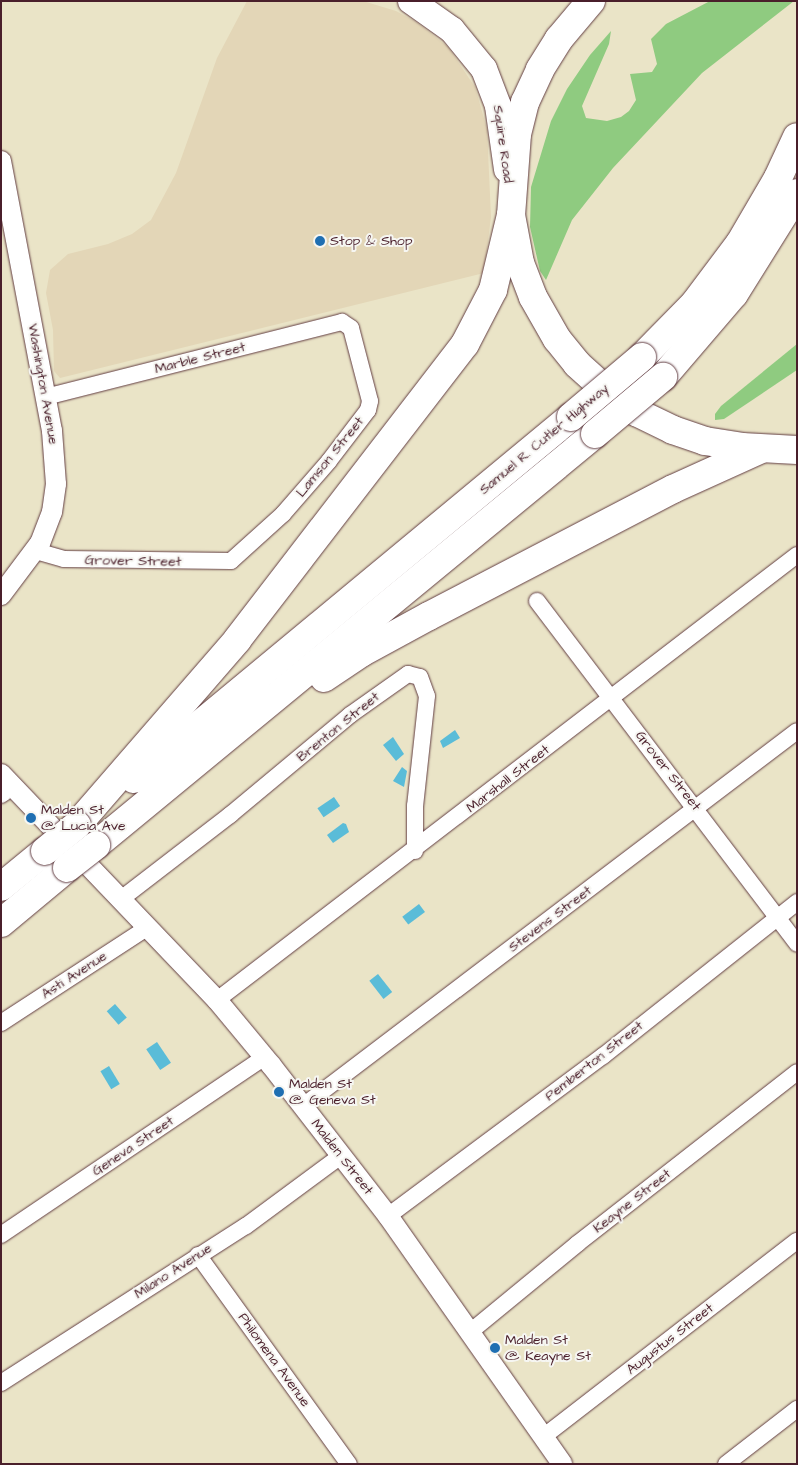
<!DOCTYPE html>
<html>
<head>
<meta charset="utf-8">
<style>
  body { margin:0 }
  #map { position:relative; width:798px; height:1465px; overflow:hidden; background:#eae4c7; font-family:"Architects Daughter",sans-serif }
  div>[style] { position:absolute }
  .built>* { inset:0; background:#e3d6b7 }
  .green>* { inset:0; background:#8fcb80 }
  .water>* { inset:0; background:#5abcd8; transform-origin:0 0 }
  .roads { filter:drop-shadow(0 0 1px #623d42) drop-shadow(0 0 1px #623d42) }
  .minor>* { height:16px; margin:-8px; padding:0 8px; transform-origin:8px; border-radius:8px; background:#fff }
  .tertiary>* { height:20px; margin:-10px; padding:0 10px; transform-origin:10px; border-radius:10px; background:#fff }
  .primary>* { height:26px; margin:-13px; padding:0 13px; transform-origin:13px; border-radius:13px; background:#fff }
  .trunk>* { height:28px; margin:-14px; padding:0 14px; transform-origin:14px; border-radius:14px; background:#fff }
  .motorway>* { height:28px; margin:-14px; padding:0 14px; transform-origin:14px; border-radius:14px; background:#fff }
  .bridges { filter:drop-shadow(0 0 1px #623d42) drop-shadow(0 0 1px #623d42) }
  .motorway-bridge>* { height:28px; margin:-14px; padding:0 14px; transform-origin:14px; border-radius:14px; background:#fff }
  .dots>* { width:14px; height:14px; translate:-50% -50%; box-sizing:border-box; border:2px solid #f6f6f2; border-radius:50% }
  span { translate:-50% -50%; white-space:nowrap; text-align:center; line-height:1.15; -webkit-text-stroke:4px #f6f6f2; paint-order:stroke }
  .street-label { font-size:14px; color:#4a1f2b }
  .poi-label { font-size:14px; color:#4a1f2b }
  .left { translate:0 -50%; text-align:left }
  .frame { position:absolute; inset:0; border:2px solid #4a1f2b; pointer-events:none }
</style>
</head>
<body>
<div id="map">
  <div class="built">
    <i style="clip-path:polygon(247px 1px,363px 1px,396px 11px,416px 22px,448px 47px,475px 87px,487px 129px,491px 217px,484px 273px,60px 378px,54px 371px,53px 330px,46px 293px,50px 270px,68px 254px,108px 244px,132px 234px,151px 220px,176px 173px,217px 58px)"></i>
  </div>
  <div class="green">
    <i style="clip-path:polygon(710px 1px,794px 1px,702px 73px,613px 168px,572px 220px,546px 280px,540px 271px,530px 227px,531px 187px,551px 121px,567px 89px,590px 55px,611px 31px,609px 44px,582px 106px,586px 118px,607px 121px,621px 117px,629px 111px,636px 100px,630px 74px,652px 72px,657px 64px,651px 39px,666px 24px)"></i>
    <i style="clip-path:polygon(797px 344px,797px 370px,724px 419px,715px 420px,715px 414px,721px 406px)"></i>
  </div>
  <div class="water">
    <i style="clip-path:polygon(455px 730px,460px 738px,443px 748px,440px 741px)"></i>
    <i style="clip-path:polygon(393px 737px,404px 754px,396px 761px,383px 745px)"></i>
    <i style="clip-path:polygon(402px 767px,407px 771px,404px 787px,393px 781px)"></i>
    <i style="left:334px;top:797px;width:11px;height:20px;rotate:56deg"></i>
    <i style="clip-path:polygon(343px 823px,346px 824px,349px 832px,333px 843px,327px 835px)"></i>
    <i style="left:419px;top:904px;width:10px;height:21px;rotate:53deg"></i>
    <i style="left:378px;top:974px;width:23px;height:11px;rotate:52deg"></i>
    <i style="left:115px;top:1004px;width:18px;height:11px;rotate:49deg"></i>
    <i style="left:157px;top:1042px;width:25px;height:13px;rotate:56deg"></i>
    <i style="left:109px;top:1066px;width:21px;height:10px;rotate:59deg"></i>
  </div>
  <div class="roads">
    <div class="minor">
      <i style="left:36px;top:551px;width:29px;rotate:16deg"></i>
      <i style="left:64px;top:559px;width:167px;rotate:0.7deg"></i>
      <i style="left:231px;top:561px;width:70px;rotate:-42.1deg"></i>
      <i style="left:283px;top:514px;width:70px;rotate:-49deg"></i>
      <i style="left:329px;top:461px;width:64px;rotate:-52.6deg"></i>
      <i style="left:368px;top:410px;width:9px;rotate:-77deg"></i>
      <i style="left:370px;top:401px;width:75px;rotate:-104.6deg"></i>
      <i style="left:351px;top:328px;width:11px;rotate:-146deg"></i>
      <i style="left:342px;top:322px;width:305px;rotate:165.8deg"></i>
      <i style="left:537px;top:601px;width:430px;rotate:52.8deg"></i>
      <i style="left:1px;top:795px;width:4px;rotate:-34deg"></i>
      <i style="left:121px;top:899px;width:138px;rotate:-37.6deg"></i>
      <i style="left:230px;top:815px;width:156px;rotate:-39.8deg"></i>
      <i style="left:350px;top:715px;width:71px;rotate:-35.3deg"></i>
      <i style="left:408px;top:674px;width:12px;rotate:14deg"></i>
      <i style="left:420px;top:677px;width:20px;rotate:70deg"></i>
      <i style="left:427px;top:696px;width:111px;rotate:96.2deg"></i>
      <i style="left:415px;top:806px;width:45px;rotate:90deg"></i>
      <i style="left:217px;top:1000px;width:731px;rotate:-37.5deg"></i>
      <i style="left:1px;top:1023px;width:176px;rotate:-33.1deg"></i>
      <i style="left:303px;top:1106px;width:620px;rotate:-37.2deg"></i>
      <i style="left:388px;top:1216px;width:268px;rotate:-36.7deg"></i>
      <i style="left:603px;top:1056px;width:248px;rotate:-38.4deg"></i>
      <i style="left:1px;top:1235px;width:318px;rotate:-34deg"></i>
      <i style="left:198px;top:1255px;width:258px;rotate:54.2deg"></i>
      <i style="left:470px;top:1332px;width:139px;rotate:-39.4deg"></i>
      <i style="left:577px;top:1244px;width:279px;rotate:-38deg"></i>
      <i style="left:1px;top:1383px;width:291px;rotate:-32.7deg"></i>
      <i style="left:246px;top:1226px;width:119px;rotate:-36.5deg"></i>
      <i style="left:543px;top:1437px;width:321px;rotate:-37.7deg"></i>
      <i style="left:726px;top:1464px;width:90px;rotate:-37.8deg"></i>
    </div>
    <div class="tertiary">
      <i style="left:1px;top:161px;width:275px;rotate:79.3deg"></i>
      <i style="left:52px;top:431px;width:53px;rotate:85.7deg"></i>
      <i style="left:56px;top:484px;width:28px;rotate:98deg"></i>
      <i style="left:52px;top:512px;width:33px;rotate:111deg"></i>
      <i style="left:40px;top:543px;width:65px;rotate:126.9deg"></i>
      <i style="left:1px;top:774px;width:313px;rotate:46.3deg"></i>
      <i style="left:217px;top:1000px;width:85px;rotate:50.3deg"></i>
      <i style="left:271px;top:1065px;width:191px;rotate:52.2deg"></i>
      <i style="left:388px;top:1216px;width:303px;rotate:54.9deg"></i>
    </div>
    <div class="primary">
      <i style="left:411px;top:1px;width:50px;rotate:35.3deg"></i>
      <i style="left:452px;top:30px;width:50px;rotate:50.6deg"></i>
      <i style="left:484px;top:69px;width:40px;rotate:69deg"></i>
      <i style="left:498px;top:106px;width:64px;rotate:81.9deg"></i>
    </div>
    <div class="trunk">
      <i style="left:591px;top:1px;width:50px;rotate:130.1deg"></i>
      <i style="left:559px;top:39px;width:36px;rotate:122deg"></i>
      <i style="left:540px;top:70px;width:35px;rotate:115deg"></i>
      <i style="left:525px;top:102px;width:33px;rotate:104deg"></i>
      <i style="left:517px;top:134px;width:81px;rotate:94.2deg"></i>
      <i style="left:511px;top:215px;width:49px;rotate:79.4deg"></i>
      <i style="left:520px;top:263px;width:36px;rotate:69deg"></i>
      <i style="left:533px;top:297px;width:48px;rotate:60.3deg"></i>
      <i style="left:557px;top:339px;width:32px;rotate:51deg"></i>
      <i style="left:577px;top:364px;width:40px;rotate:42deg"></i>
      <i style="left:607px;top:391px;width:36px;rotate:36deg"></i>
      <i style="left:636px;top:412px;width:41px;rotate:25.9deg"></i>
      <i style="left:673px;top:430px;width:34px;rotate:19deg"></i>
      <i style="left:705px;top:441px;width:37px;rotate:9deg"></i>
      <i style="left:742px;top:447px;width:55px;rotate:3.1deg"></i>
    </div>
    <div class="motorway">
      <i style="left:642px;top:357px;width:76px;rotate:-45.5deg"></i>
      <i style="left:695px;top:303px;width:75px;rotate:-53.1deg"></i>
      <i style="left:740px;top:243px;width:75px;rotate:-59.7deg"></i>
      <i style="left:778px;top:178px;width:45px;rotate:-65.1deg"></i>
      <i style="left:663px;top:377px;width:109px;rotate:-49.5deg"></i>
      <i style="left:734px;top:294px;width:119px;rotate:-58deg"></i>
      <i style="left:324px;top:678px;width:45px;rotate:-34deg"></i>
      <i style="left:361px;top:653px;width:77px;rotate:-28.6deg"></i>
      <i style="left:429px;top:616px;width:275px;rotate:-27.5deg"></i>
      <i style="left:673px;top:489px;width:97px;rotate:-24.4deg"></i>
      <i style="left:134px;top:779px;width:567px;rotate:-39.64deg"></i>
      <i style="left:77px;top:825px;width:245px;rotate:-49.1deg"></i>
      <i style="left:237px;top:640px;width:374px;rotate:-52.4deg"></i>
      <i style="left:465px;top:344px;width:61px;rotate:-62.6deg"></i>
      <i style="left:493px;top:290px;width:77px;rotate:-76.5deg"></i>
      <i style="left:96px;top:845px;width:646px;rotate:-39.48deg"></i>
      <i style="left:1px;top:887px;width:57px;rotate:-39.3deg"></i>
      <i style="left:1px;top:923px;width:86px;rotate:-39.8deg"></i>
    </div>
  </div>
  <div class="bridges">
    <div class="motorway-bridge">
      <i style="left:571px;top:417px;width:93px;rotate:-40.2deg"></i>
      <i style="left:595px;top:434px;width:89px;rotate:-40deg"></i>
      <i style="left:45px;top:851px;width:41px;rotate:-39.1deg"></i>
      <i style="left:67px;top:868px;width:37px;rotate:-38deg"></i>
    </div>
  </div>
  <div class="dots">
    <i style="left:320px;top:241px;background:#1f6fb2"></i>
    <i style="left:31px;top:818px;background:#1f6fb2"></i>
    <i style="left:279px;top:1092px;background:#1f6fb2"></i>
    <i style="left:495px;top:1348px;background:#1f6fb2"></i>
  </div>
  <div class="street-label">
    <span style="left:503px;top:144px;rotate:82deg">Squire Road</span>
    <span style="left:200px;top:358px;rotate:-14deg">Marble Street</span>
    <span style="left:43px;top:384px;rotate:80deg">Washington Avenue</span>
    <span style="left:544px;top:439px;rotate:-40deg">Samuel R. Cutler Highway</span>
    <span style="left:330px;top:457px;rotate:-51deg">Lamson Street</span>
    <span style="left:133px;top:561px;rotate:1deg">Grover Street</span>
    <span style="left:338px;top:727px;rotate:-39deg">Brenton Street</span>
    <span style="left:668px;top:771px;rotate:52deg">Grover Street</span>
    <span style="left:508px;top:779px;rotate:-38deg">Marshall Street</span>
    <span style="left:550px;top:919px;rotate:-37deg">Stevens Street</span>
    <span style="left:74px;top:975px;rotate:-33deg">Asti Avenue</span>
    <span style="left:594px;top:1061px;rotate:-38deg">Pemberton Street</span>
    <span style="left:133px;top:1146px;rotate:-34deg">Geneva Street</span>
    <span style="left:342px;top:1157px;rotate:52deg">Malden Street</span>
    <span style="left:632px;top:1201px;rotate:-38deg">Keayne Street</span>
    <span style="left:173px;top:1271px;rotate:-33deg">Milano Avenue</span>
    <span style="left:670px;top:1339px;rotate:-38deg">Augustus Street</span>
    <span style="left:274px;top:1360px;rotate:54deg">Philomena Avenue</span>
  </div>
  <div class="poi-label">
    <span class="left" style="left:330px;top:241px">Stop &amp; Shop</span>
    <span class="left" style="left:41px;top:818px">Malden St<br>@ Lucia Ave</span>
    <span class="left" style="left:289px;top:1092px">Malden St<br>@ Geneva St</span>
    <span class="left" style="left:505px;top:1348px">Malden St<br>@ Keayne St</span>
  </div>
  <div class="frame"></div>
</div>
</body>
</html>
